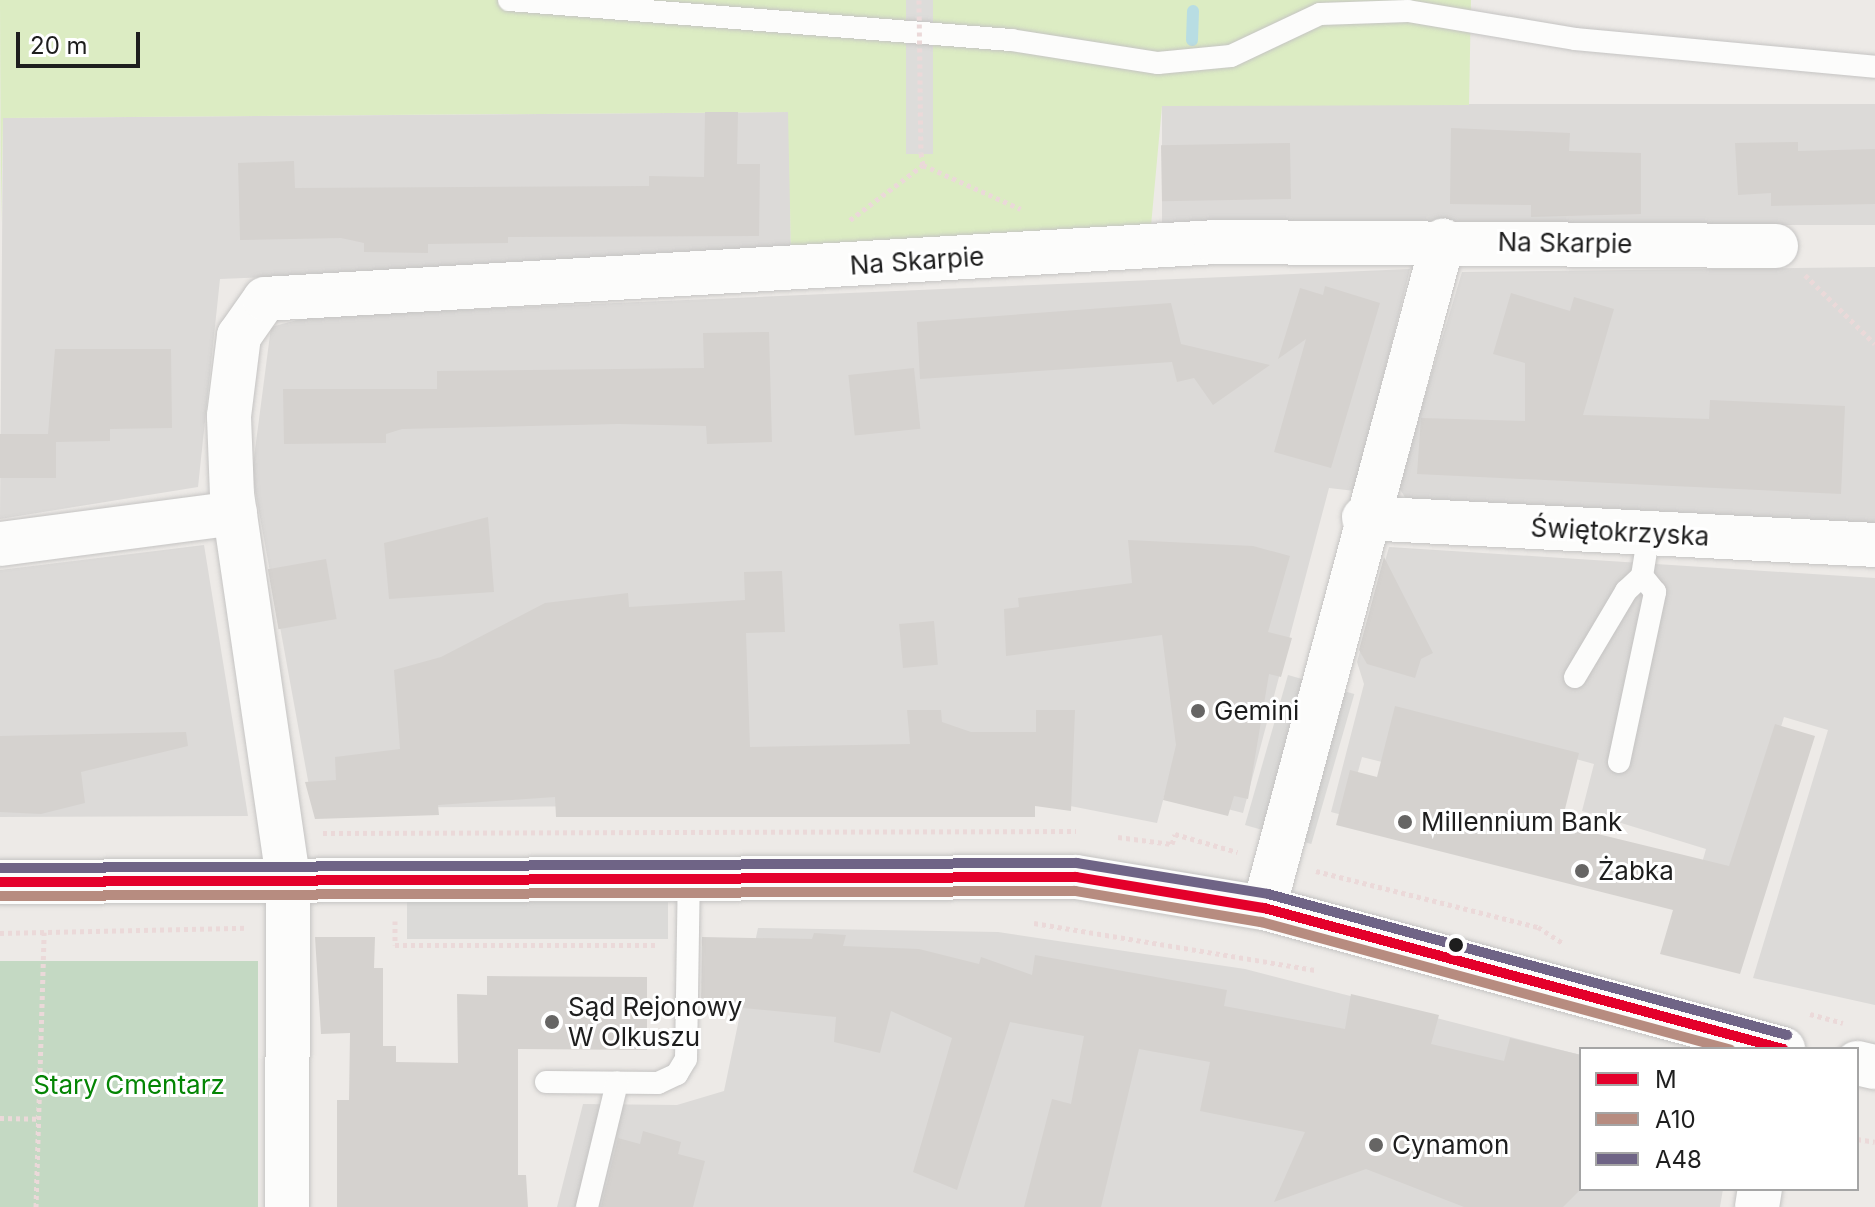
<!DOCTYPE html>
<html>
<head>
<meta charset="utf-8">
<style>
  body { margin:0 }
  #map { position:relative; width:1875px; height:1207px; overflow:hidden; background:#edeae7; font-family:Inter,sans-serif }
  div>[style] { position:absolute }
  .residential>* { inset:0; background:#dcdad8; transform-origin:0 0 }
  .religious>* { inset:0; background:#dbdad8; transform-origin:0 0 }
  .grass>* { inset:0; background:#dcecc3 }
  .cemetery>* { inset:0; background:#c4d9c3; transform-origin:0 0 }
  .pier>* { inset:0; background:#dddcda; transform-origin:0 0 }
  .stream>* { height:12px; margin:-6px; padding:0 6px; transform-origin:6px; border-radius:6px; background:#b8dde3 }
  .building>* { inset:0; background:#d5d2cf; transform-origin:0 0 }
  .path>* { height:5px; margin-top:-2.5px; transform-origin:0; background:repeating-linear-gradient(90deg,#ebd9d9 0 4px,transparent 0 8px) }
  .roads { filter:drop-shadow(0 0 2px #c5c4c3) drop-shadow(0 0 2px #c5c4c3) }
  .service>* { height:22px; margin:-11px; padding:0 11px; transform-origin:11px; border-radius:11px; background:#fcfcfb }
  .minor>* { height:44px; margin:-22px; padding:0 22px; transform-origin:22px; border-radius:22px; background:#fcfcfb }
  .tertiary>* { height:44px; margin:-22px; padding:0 22px; transform-origin:22px; border-radius:22px; background:#fcfcfb }
  .path-bridge>* { height:5px; margin-top:-2.5px; transform-origin:0; background:repeating-linear-gradient(90deg,#ebd9d9 0 4px,transparent 0 8px) }
  .bus-1>* { height:10px; margin:-5px; padding:0 5px; transform-origin:5px; border-radius:5px; background:#e4002b }
  .bus-2>* { height:10px; margin:-5px; padding:0 5px; transform-origin:5px; border-radius:5px; background:#b78c80 }
  .bus-3>* { height:10px; margin:-5px; padding:0 5px; transform-origin:5px; border-radius:5px; background:#6f6486 }
  .dots>* { width:22px; height:22px; translate:-50% -50%; box-sizing:border-box; border:4px solid #fff; border-radius:50% }
  span { translate:-50% -50%; white-space:nowrap; text-align:center; line-height:1.15; -webkit-text-stroke:6px #fff; paint-order:stroke }
  .street-label { font-size:26px; color:#1e1e1e }
  .poi-label { font-size:26px; color:#1e1e1e }
  .left { translate:0 -50%; text-align:left }
  .park-label { font-size:26px; color:#048504 }
  .legend { position:absolute; left:1579px; top:1047px; width:280px; height:144px; box-sizing:border-box; background:#fff; border:2px solid #a5a5a5; margin:0; padding:10px 14px; list-style:none; font-size:24px; color:#1e1e1e }
  .legend li { display:flex; align-items:center; gap:16px; height:40px }
  .legend b { width:40px; border:2px solid #a5a5a5 }
  .scale { position:absolute; left:16px; top:32px; width:124px; height:36px; box-sizing:border-box; border:4px solid #1e1e1e; border-top:0; padding-left:10px; font-size:24px; line-height:28px; white-space:nowrap; color:#1e1e1e; -webkit-text-stroke:6px #fff; paint-order:stroke }
</style>
</head>
<body>
<div id="map">
  <div class="residential">
    <i style="left:1875px;top:104px;width:121px;height:713px;rotate:90deg"></i>
    <i style="clip-path:polygon(789px 112px,791px 254px,220px 279px,198px 487px,0 519px,3px 118px)"></i>
    <i style="clip-path:polygon(1875px 267px,1875px 525px,1406px 499px,1398px 486px,1462px 272px)"></i>
    <i style="clip-path:polygon(1410px 269px,1355px 491px,1329px 488px,1243px 813px,1165px 793px,1157px 823px,1055px 803px,313px 808px,252px 473px,271px 327px,312px 316px)"></i>
    <i style="clip-path:polygon(204px 545px,248px 816px,0 817px,0 570px)"></i>
    <i style="clip-path:polygon(1389px 547px,1875px 578px,1875px 1005px,1753px 978px,1828px 730px,1784px 717px,1734px 881px,1700px 870px,1706px 849px,1582px 811px,1594px 764px,1401px 711px,1386px 763px,1362px 757px,1346px 816px,1331px 812px,1364px 684px,1357px 662px)"></i>
    <i style="clip-path:polygon(758px 928px,998px 932px,1245px 969px,1581px 1055px,1581px 1189px,1723px 1189px,1720px 1207px,557px 1207px,583px 1104px,677px 1105px,724px 1091px)"></i>
  </div>
  <div class="religious">
    <i style="left:1288px;top:675px;width:69px;height:156px;rotate:16deg"></i>
    <i style="left:407px;top:902px;width:261px;height:37px"></i>
  </div>
  <div class="grass">
    <i style="clip-path:polygon(0 0,1471px 0,1469px 105px,1162px 106px,1151px 226px,791px 254px,788px 112px,3px 118px,1px 224px)"></i>
  </div>
  <div class="cemetery">
    <i style="left:0;top:961px;width:258px;height:246px"></i>
  </div>
  <div class="pier">
    <i style="left:906px;top:0;width:27px;height:154px"></i>
  </div>
  <div class="stream">
    <i style="left:1192px;top:40px;width:29px;rotate:-88deg"></i>
  </div>
  <div class="building">
    <i style="clip-path:polygon(705px 112px,738px 112px,737px 164px,760px 164px,759px 236px,508px 237px,508px 243px,428px 244px,428px 253px,364px 252px,364px 243px,341px 238px,240px 240px,238px 163px,294px 161px,295px 188px,649px 186px,649px 176px,704px 177px)"></i>
    <i style="clip-path:polygon(1451px 128px,1570px 133px,1569px 151px,1641px 153px,1641px 214px,1531px 217px,1531px 205px,1450px 204px)"></i>
    <i style="clip-path:polygon(1798px 142px,1798px 151px,1875px 149px,1875px 204px,1771px 206px,1771px 193px,1738px 195px,1735px 143px)"></i>
    <i style="left:1290px;top:143px;width:56px;height:129px;rotate:89deg"></i>
    <i style="clip-path:polygon(1325px 286px,1380px 303px,1331px 468px,1274px 452px,1306px 339px,1278px 359px,1300px 288px,1323px 295px)"></i>
    <i style="clip-path:polygon(1511px 293px,1570px 311px,1574px 297px,1614px 309px,1583px 415px,1709px 419px,1710px 400px,1845px 406px,1841px 494px,1417px 474px,1421px 418px,1525px 421px,1525px 363px,1493px 354px)"></i>
    <i style="clip-path:polygon(1171px 303px,1181px 344px,1270px 365px,1213px 405px,1194px 378px,1177px 382px,1172px 362px,920px 379px,917px 322px)"></i>
    <i style="clip-path:polygon(769px 332px,772px 442px,707px 444px,706px 426px,618px 424px,402px 429px,386px 434px,386px 443px,284px 444px,283px 389px,437px 389px,437px 371px,704px 368px,703px 333px)"></i>
    <i style="clip-path:polygon(55px 349px,171px 349px,172px 428px,110px 429px,110px 441px,56px 442px,56px 478px,0 478px,0 434px,48px 434px)"></i>
    <i style="left:914px;top:368px;width:61px;height:66px;rotate:84deg"></i>
    <i style="clip-path:polygon(488px 517px,494px 592px,389px 599px,384px 543px)"></i>
    <i style="clip-path:polygon(1128px 540px,1253px 546px,1290px 556px,1268px 632px,1292px 638px,1281px 677px,1269px 674px,1248px 799px,1234px 796px,1228px 816px,1163px 800px,1176px 745px,1162px 635px,1006px 656px,1004px 609px,1019px 607px,1018px 598px,1132px 583px)"></i>
    <i style="clip-path:polygon(1384px 557px,1433px 653px,1421px 659px,1415px 678px,1367px 664px,1359px 650px)"></i>
    <i style="left:326px;top:559px;width:61px;height:59px;rotate:80deg"></i>
    <i style="clip-path:polygon(782px 571px,785px 632px,746px 633px,750px 747px,910px 744px,907px 710px,941px 710px,942px 722px,971px 732px,1036px 732px,1036px 710px,1075px 710px,1071px 811px,1035px 806px,1035px 817px,556px 817px,555px 797px,438px 805px,439px 815px,315px 819px,305px 782px,336px 780px,335px 757px,400px 749px,394px 670px,441px 657px,545px 603px,628px 593px,629px 607px,745px 600px,744px 572px)"></i>
    <i style="left:934px;top:621px;width:44px;height:35px;rotate:85deg"></i>
    <i style="clip-path:polygon(1395px 706px,1579px 753px,1561px 825px,1729px 866px,1775px 724px,1815px 736px,1740px 974px,1660px 954px,1673px 910px,1336px 825px,1350px 770px,1377px 777px)"></i>
    <i style="clip-path:polygon(186px 732px,188px 746px,81px 772px,85px 803px,41px 814px,0 812px,0 736px)"></i>
    <i style="clip-path:polygon(814px 933px,846px 935px,843px 946px,919px 949px,979px 964px,981px 957px,1032px 975px,1035px 955px,1227px 990px,1224px 1006px,1345px 1029px,1351px 994px,1439px 1015px,1431px 1044px,1504px 1061px,1510px 1038px,1581px 1055px,1581px 1189px,1563px 1207px,1464px 1207px,1366px 1169px,1274px 1202px,1305px 1132px,1200px 1111px,1210px 1062px,1139px 1049px,1101px 1207px,1024px 1207px,1052px 1099px,1071px 1104px,1084px 1036px,1010px 1022px,957px 1190px,913px 1172px,952px 1038px,891px 1011px,880px 1053px,834px 1042px,836px 1017px,701px 1004px,702px 937px,812px 939px)"></i>
    <i style="clip-path:polygon(315px 937px,375px 937px,374px 968px,383px 968px,383px 1046px,396px 1046px,396px 1062px,458px 1063px,457px 994px,487px 995px,487px 976px,647px 977px,647px 1050px,518px 1049px,518px 1175px,526px 1175px,528px 1207px,337px 1207px,337px 1100px,349px 1100px,350px 1033px,321px 1034px)"></i>
    <i style="clip-path:polygon(643px 1131px,681px 1142px,678px 1154px,705px 1161px,693px 1207px,601px 1207px,618px 1138px,640px 1144px)"></i>
  </div>
  <div class="path">
    <i style="left:921px;top:153px;width:12px;rotate:81deg"></i>
    <i style="left:923px;top:165px;width:107px;rotate:24.2deg"></i>
    <i style="left:850px;top:220px;width:91px;rotate:-37deg"></i>
    <i style="left:1805px;top:275px;width:98px;rotate:44.6deg"></i>
    <i style="left:323px;top:833px;width:753px;rotate:-0.15deg"></i>
    <i style="left:1118px;top:837px;width:54px;rotate:7.4deg"></i>
    <i style="left:1172px;top:844px;width:10px;rotate:-73deg"></i>
    <i style="left:1175px;top:834px;width:65px;rotate:16.2deg"></i>
    <i style="left:1316px;top:871px;width:229px;rotate:14.2deg"></i>
    <i style="left:1538px;top:927px;width:30px;rotate:33deg"></i>
    <i style="left:395px;top:921px;width:24px;rotate:90deg"></i>
    <i style="left:395px;top:945px;width:261px"></i>
    <i style="left:1034px;top:923px;width:285px;rotate:9.5deg"></i>
    <i style="left:0;top:933px;width:247px;rotate:-1.2deg"></i>
    <i style="left:1810px;top:1014px;width:34px;rotate:15deg"></i>
    <i style="left:0;top:1118px;width:39px;rotate:1deg"></i>
    <i style="left:1857px;top:1139px;width:18px;rotate:9deg"></i>
    <i style="left:36px;top:1207px;width:275px;rotate:-88.3deg"></i>
  </div>
  <div class="roads">
    <div class="service">
      <i style="left:509px;top:0;width:504px;rotate:4.56deg"></i>
      <i style="left:1011px;top:40px;width:149px;rotate:8.9deg"></i>
      <i style="left:1158px;top:63px;width:73px;rotate:-5.5deg"></i>
      <i style="left:1231px;top:56px;width:98px;rotate:-25.3deg"></i>
      <i style="left:1320px;top:14px;width:88px;rotate:-2deg"></i>
      <i style="left:1408px;top:11px;width:169px;rotate:9.5deg"></i>
      <i style="left:1575px;top:39px;width:301px;rotate:5.3deg"></i>
      <i style="left:1575px;top:677px;width:100px;rotate:-59.3deg"></i>
      <i style="left:1626px;top:591px;width:22px;rotate:-43deg"></i>
      <i style="left:1619px;top:762px;width:174px;rotate:-78deg"></i>
      <i style="left:1655px;top:592px;width:21px;rotate:-129deg"></i>
      <i style="left:1642px;top:576px;width:44px;rotate:-80.8deg"></i>
      <i style="left:546px;top:1082px;width:112px;rotate:0.5deg"></i>
      <i style="left:658px;top:1083px;width:21px;rotate:-25deg"></i>
      <i style="left:677px;top:1074px;width:17px;rotate:-59deg"></i>
      <i style="left:686px;top:1059px;width:181px;rotate:-89.1deg"></i>
      <i style="left:587px;top:1207px;width:128px;rotate:-76.4deg"></i>
    </div>
    <div class="minor">
      <i style="left:1364px;top:518px;width:512px;rotate:3.02deg"></i>
      <i style="left:0;top:544px;width:237px;rotate:-7.5deg"></i>
      <i style="left:1264px;top:908px;width:691px;rotate:-74.98deg"></i>
      <i style="left:287px;top:1207px;width:329px;rotate:-89.8deg"></i>
      <i style="left:288px;top:878px;width:387px;rotate:-98.3deg"></i>
      <i style="left:232px;top:495px;width:79px;rotate:-92.2deg"></i>
      <i style="left:229px;top:416px;width:81px;rotate:-82.9deg"></i>
      <i style="left:239px;top:336px;width:45px;rotate:-54.9deg"></i>
      <i style="left:265px;top:299px;width:953px;rotate:-3.43deg"></i>
      <i style="left:1216px;top:242px;width:560px;rotate:0.41deg"></i>
      <i style="left:1757px;top:1207px;width:18px;rotate:-81deg"></i>
    </div>
    <div class="tertiary">
      <i style="left:0;top:882px;width:1076px;rotate:-0.27deg"></i>
      <i style="left:1076px;top:877px;width:191px;rotate:9.4deg"></i>
      <i style="left:1264px;top:908px;width:538px;rotate:15.2deg"></i>
      <i style="left:1857px;top:1063px;width:18px;rotate:13deg"></i>
    </div>
  </div>
  <div class="path-bridge">
    <i style="left:919px;top:0;width:153px;rotate:89.3deg"></i>
  </div>
  <div class="bus-1">
    <i style="left:0;top:882px;width:1076px;rotate:-0.27deg"></i>
    <i style="left:1076px;top:877px;width:191px;rotate:9.4deg"></i>
    <i style="left:1264px;top:908px;width:538px;rotate:15.2deg"></i>
  </div>
  <div class="bus-2">
    <i style="left:0;top:896px;width:1075px;rotate:-0.27deg"></i>
    <i style="left:1075px;top:891px;width:189px;rotate:9.5deg"></i>
    <i style="left:1261px;top:922px;width:486px;rotate:15.2deg"></i>
  </div>
  <div class="bus-3">
    <i style="left:0;top:868px;width:1077px;rotate:-0.27deg"></i>
    <i style="left:1077px;top:863px;width:193px;rotate:9.2deg"></i>
    <i style="left:1268px;top:894px;width:538px;rotate:15.2deg"></i>
  </div>
  <div class="dots">
    <i style="left:1198px;top:711px;background:#666564"></i>
    <i style="left:1405px;top:822px;background:#666564"></i>
    <i style="left:1582px;top:871px;background:#666564"></i>
    <i style="left:1456px;top:945px;background:#1e1e1e"></i>
    <i style="left:552px;top:1022px;background:#666564"></i>
    <i style="left:1376px;top:1145px;background:#666564"></i>
  </div>
  <div class="street-label">
    <span style="left:1565px;top:243px;rotate:1deg">Na Skarpie</span>
    <span style="left:917px;top:261px;rotate:-4deg">Na Skarpie</span>
    <span style="left:1620px;top:532px;rotate:3deg">Świętokrzyska</span>
  </div>
  <div class="poi-label">
    <span class="left" style="left:1214px;top:711px">Gemini</span>
    <span class="left" style="left:1421px;top:822px">Millennium Bank</span>
    <span class="left" style="left:1598px;top:871px">Żabka</span>
    <span class="left" style="left:568px;top:1022px">Sąd Rejonowy<br>W Olkuszu</span>
    <span class="left" style="left:1392px;top:1145px">Cynamon</span>
  </div>
  <div class="park-label">
    <span style="left:129px;top:1085px">Stary Cmentarz</span>
  </div>
  <ul class="legend">
  <li><b style="height:10px;background:#e4002b"></b>M</li>
  <li><b style="height:10px;background:#b78c80"></b>A10</li>
  <li><b style="height:10px;background:#6f6486"></b>A48</li>
  </ul>
  <div class="scale">20 m</div>
</div>
</body>
</html>
